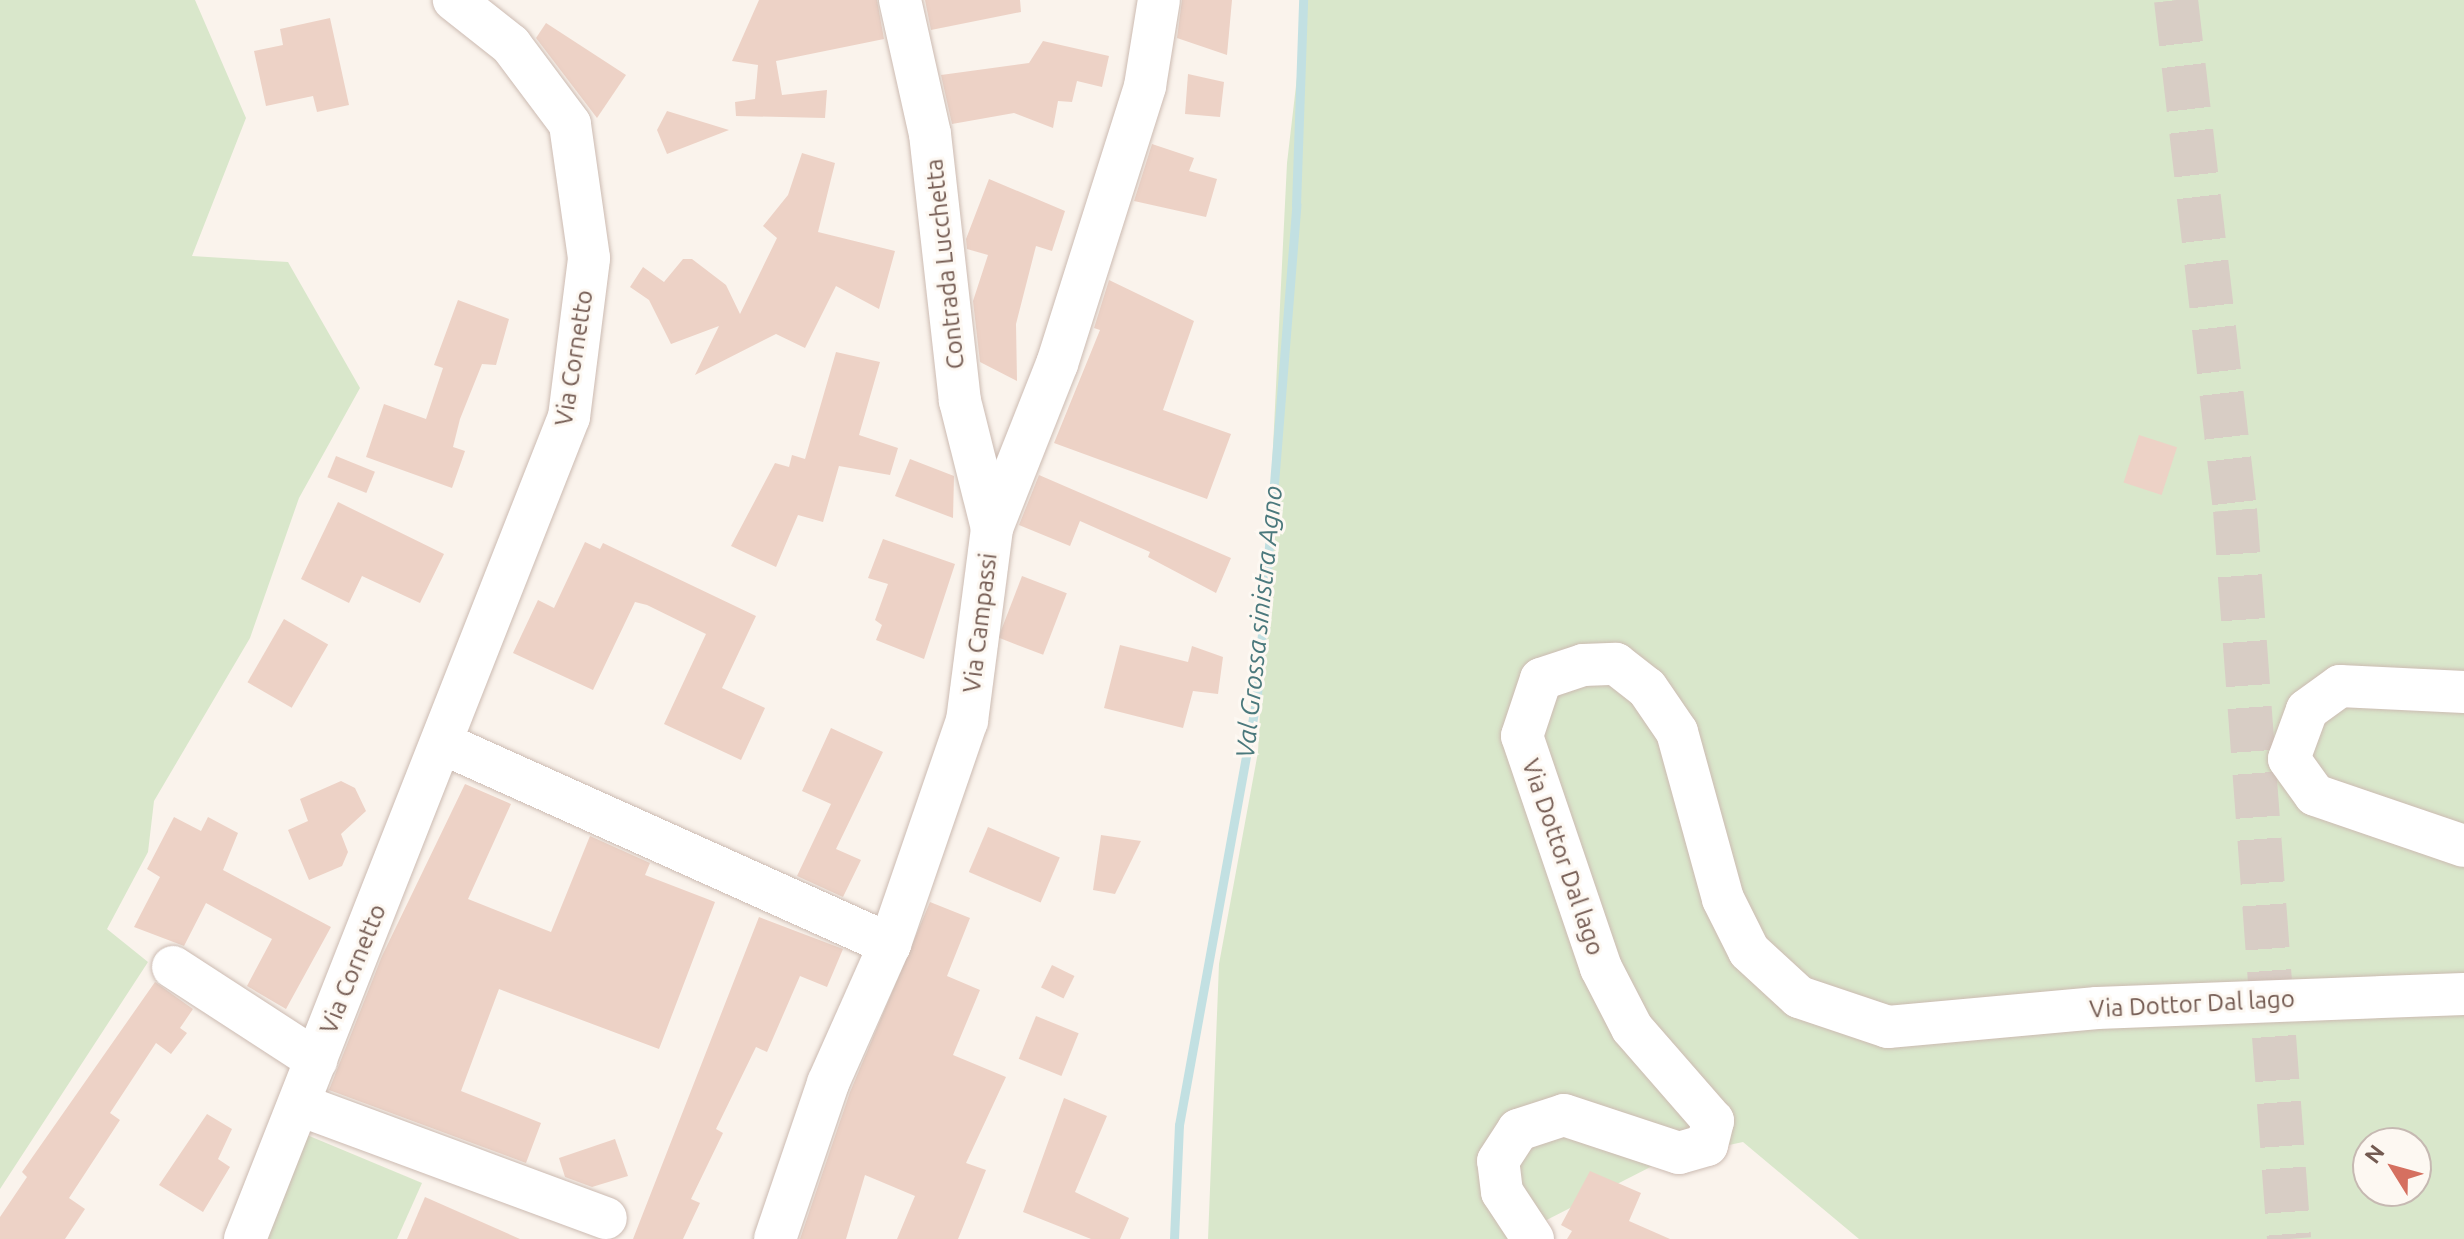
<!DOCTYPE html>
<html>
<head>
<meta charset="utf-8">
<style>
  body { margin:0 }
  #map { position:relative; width:2464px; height:1239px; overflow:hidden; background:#faf3ec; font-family:Ubuntu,sans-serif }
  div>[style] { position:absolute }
  .green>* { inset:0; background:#d9e7cb }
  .stream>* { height:9px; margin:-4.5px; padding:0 4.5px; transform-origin:4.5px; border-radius:4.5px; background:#c2e0e2 }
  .building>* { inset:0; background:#edd2c6; transform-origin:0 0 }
  .highway-tunnel>* { height:44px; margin-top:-22px; transform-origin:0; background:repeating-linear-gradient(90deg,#d8cdc5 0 44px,transparent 0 66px) }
  .roads { filter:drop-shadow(0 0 2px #ccbbb2) drop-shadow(0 0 2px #ccbbb2) }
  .minor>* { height:42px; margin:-21px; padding:0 21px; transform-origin:21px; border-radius:21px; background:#fff }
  span { translate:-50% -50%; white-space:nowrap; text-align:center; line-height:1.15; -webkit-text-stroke:6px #fdf8f2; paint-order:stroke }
  .street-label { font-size:24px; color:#735a51 }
  .water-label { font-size:26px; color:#4a787c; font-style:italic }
  .north { position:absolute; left:2352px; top:1127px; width:80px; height:80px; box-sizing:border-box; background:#fdf8f2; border:2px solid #c6b9b2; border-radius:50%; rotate:307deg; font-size:22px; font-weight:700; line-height:32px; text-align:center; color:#735a51 }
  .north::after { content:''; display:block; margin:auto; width:28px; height:36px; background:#d57060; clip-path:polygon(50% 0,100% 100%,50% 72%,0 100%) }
</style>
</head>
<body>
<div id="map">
  <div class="green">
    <i style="clip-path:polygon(0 0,195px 0,246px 118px,192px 256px,288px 262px,360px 388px,299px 498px,250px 638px,154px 801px,148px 852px,107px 929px,148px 962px,0 1189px)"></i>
    <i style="clip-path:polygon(evenodd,1306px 0,2464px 0,2464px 1239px,1859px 1239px,1743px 1142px,1668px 1158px,1529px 1229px,1532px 1239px,1208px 1239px,1219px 964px,1258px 752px,1287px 163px,1306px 0,2368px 1143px,2416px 1143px,2416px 1191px,2368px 1191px,2368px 1143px)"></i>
    <i style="clip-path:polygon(283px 1125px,422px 1183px,397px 1239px,234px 1239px)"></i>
  </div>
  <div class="stream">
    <i style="left:1174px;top:1239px;width:114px;rotate:-87.5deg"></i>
    <i style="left:1179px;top:1125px;width:437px;rotate:-79.7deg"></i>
    <i style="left:1257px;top:695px;width:492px;rotate:-85.4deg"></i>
    <i style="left:1296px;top:205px;width:205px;rotate:-88deg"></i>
  </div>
  <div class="building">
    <i style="clip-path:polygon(759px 0,877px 0,884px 39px,776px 61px,782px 95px,827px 90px,825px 118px,736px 116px,735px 102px,755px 99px,758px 65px,732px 61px)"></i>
    <i style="clip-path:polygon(925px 0,1020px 0,1021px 12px,931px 30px)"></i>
    <i style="clip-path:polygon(1182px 0,1232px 0,1227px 55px,1177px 38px)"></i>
    <i style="clip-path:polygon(330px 18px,349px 105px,317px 112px,313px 96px,266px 106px,254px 51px,283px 45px,280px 29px)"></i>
    <i style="clip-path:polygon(546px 23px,626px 75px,597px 118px,536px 38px)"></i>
    <i style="clip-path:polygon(1043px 41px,1109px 56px,1102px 87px,1077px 81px,1072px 102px,1058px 101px,1053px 128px,1014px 113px,952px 124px,941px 75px,1029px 63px)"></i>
    <i style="clip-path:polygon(1188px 74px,1224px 82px,1220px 117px,1185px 114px)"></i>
    <i style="clip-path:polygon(667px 111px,729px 130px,667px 154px,657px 130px)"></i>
    <i style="clip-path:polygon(1152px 144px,1194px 158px,1189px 171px,1217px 179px,1206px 217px,1134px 201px)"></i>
    <i style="clip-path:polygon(802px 153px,835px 163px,818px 232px,895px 251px,879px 309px,836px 286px,805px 348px,776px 334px,695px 375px,719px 326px,671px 344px,649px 300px,630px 287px,643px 267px,664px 282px,683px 259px,692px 259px,726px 285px,740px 314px,777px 238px,763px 226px,788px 195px)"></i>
    <i style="clip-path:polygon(989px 179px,1065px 211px,1052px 251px,1036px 246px,1016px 324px,1017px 381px,980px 362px,973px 301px,988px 255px,967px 249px,966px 239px)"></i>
    <i style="clip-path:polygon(1109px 280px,1194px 321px,1163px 410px,1231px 434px,1207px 499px,1054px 443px,1100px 330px,1094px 328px)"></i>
    <i style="clip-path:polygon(458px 300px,509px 319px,496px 365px,482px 364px,460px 419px,453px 447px,465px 451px,452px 488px,366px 457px,384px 404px,426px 419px,443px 368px,434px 365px)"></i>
    <i style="clip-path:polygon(836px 352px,880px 362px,859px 435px,898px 448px,890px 475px,839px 466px,823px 522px,798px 515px,776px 567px,731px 546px,775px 463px,789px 467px,792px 455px,805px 459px)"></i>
    <i style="left:2139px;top:435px;width:40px;height:50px;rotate:18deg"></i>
    <i style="left:336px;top:456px;width:42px;height:23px;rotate:22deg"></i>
    <i style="clip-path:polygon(910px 459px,954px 476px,953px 518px,895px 496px)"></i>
    <i style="clip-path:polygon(1039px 475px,1231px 558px,1216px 593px,1148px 557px,1150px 552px,1080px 521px,1070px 546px,1019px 525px)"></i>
    <i style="clip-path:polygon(338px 502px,444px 554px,420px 603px,362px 576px,349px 603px,301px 579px)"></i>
    <i style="clip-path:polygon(883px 539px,955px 564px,924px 659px,876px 640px,882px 625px,875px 620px,888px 584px,868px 578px)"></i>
    <i style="clip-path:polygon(585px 542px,600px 549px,603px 543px,756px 616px,722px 688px,765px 708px,741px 760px,664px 724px,706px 634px,647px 605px,635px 602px,593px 690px,513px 653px,538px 600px,554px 608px)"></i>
    <i style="left:1022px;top:576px;width:48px;height:66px;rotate:21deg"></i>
    <i style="left:284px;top:619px;width:51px;height:73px;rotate:30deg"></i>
    <i style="clip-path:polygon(1120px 645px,1188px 662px,1192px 646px,1223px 657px,1218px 694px,1193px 691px,1183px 728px,1104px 708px)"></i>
    <i style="clip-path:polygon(831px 728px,883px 752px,836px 849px,861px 860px,843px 897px,797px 876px,831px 804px,802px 791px)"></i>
    <i style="clip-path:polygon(341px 781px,355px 788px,366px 811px,341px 834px,348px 852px,342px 866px,309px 880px,288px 830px,308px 821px,300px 799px)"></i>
    <i style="clip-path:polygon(465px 784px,511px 804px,468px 899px,551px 932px,590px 836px,650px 863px,645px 875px,715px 902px,659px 1049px,499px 989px,461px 1091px,541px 1123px,526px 1163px,329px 1090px,382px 956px)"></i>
    <i style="clip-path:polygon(174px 817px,201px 831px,208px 817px,238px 833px,223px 870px,331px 927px,286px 1009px,247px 986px,272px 939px,206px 903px,184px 946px,134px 927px,160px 877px,147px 869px)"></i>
    <i style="left:988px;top:827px;width:78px;height:49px;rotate:23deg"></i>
    <i style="clip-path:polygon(1101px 835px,1141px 841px,1115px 894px,1093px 890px)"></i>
    <i style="clip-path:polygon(930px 902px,970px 918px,947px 976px,980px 990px,953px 1055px,1006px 1077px,966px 1163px,986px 1170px,958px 1239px,897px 1239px,915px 1196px,865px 1175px,846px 1239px,800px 1239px,850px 1092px)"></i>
    <i style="clip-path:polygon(759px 917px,843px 949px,827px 987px,800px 976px,767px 1052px,756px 1047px,716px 1129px,723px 1133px,691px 1199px,700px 1203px,683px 1239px,633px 1239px)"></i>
    <i style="left:1052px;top:965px;width:25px;height:25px;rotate:26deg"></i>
    <i style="clip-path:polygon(155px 982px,193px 1009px,180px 1028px,187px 1033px,171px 1054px,156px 1043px,110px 1113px,120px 1120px,69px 1198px,85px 1209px,65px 1239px,0 1239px,0 1217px,27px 1177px,22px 1172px)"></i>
    <i style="left:1036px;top:1016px;width:46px;height:46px;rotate:22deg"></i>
    <i style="clip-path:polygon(1064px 1098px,1107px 1116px,1075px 1192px,1129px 1218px,1120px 1239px,1091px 1239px,1023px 1212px)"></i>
    <i style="clip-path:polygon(207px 1114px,232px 1129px,218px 1159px,230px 1167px,203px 1212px,159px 1185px)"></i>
    <i style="clip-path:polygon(615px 1139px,628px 1176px,592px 1187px,565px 1177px,559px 1158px)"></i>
    <i style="clip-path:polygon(1590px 1171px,1641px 1193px,1629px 1221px,1670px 1239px,1567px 1239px,1572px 1231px,1561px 1225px)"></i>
    <i style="clip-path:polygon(425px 1197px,520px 1239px,407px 1239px)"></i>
  </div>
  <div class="highway-tunnel">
    <i style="left:2176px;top:0;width:513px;rotate:83.4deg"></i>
    <i style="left:2235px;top:510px;width:731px;rotate:85.76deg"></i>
  </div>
  <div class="roads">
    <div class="minor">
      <i style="left:900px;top:0;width:137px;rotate:77.4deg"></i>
      <i style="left:930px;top:134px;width:269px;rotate:83.6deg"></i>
      <i style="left:960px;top:401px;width:131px;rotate:75.9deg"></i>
      <i style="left:2464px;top:692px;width:124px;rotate:-177.2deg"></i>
      <i style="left:2340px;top:686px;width:41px;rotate:144deg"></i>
      <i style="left:2307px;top:710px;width:52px;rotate:110.2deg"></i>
      <i style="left:2289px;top:759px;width:44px;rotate:54.2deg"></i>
      <i style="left:2315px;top:795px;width:157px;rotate:18.9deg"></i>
      <i style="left:444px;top:744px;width:489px;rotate:24.2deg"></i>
      <i style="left:173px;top:967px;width:171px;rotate:33deg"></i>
      <i style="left:300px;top:1105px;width:326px;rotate:20.3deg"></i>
      <i style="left:245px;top:1239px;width:884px;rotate:-68.49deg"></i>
      <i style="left:569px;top:417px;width:160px;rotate:-82.8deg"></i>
      <i style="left:589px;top:258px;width:135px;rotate:-98.1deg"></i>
      <i style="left:570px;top:124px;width:99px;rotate:-126.8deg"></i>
      <i style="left:511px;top:45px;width:73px;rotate:-141.7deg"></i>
      <i style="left:775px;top:1239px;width:165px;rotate:-71.2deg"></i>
      <i style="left:828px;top:1083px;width:152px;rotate:-66deg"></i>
      <i style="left:890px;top:944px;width:236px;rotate:-71deg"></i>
      <i style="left:967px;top:721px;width:195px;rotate:-82.6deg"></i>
      <i style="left:992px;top:528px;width:176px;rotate:-68.4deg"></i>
      <i style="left:1057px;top:364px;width:292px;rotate:-72.4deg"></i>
      <i style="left:1145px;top:86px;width:87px;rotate:-80.8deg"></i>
      <i style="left:1533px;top:1239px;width:56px;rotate:-123.4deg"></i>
      <i style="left:1502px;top:1192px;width:31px;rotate:-97deg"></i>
      <i style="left:1498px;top:1161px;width:37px;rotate:-57deg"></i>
      <i style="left:1518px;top:1130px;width:48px;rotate:-18.1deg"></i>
      <i style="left:1564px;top:1115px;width:121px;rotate:18.3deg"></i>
      <i style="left:1679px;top:1153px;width:29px;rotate:-16deg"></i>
      <i style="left:1707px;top:1145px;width:25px;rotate:-76deg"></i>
      <i style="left:1713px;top:1121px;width:123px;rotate:-131.1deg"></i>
      <i style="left:1632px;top:1028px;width:68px;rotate:-117.3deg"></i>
      <i style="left:1601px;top:968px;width:245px;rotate:-108.8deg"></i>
      <i style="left:1522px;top:736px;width:60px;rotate:-71.6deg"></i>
      <i style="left:1541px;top:679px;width:44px;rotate:-18.4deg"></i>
      <i style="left:1583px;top:665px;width:33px;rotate:-2deg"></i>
      <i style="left:1616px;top:664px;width:39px;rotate:38deg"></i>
      <i style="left:1647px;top:688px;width:53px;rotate:55.7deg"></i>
      <i style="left:1677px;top:732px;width:173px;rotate:74.6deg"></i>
      <i style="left:1723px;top:899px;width:58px;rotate:63.4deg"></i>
      <i style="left:1749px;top:951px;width:68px;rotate:42.6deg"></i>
      <i style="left:1799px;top:997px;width:94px;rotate:18.6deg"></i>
      <i style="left:1888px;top:1027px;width:210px;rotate:-5.2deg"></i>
      <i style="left:2097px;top:1008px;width:367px;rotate:-2.2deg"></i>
    </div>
  </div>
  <div class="street-label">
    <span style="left:945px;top:264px;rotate:-96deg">Contrada Lucchetta</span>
    <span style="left:574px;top:358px;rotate:-81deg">Via Cornetto</span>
    <span style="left:980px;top:623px;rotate:-83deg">Via Campassi</span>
    <span style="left:1563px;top:857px;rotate:71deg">Via Dottor Dal lago</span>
    <span style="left:353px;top:969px;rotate:-68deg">Via Cornetto</span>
    <span style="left:2192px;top:1004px;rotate:-3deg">Via Dottor Dal lago</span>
  </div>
  <div class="water-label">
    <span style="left:1259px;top:622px;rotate:-84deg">Val Grossa sinistra Agno</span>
  </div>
  <div class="north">N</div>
</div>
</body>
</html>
